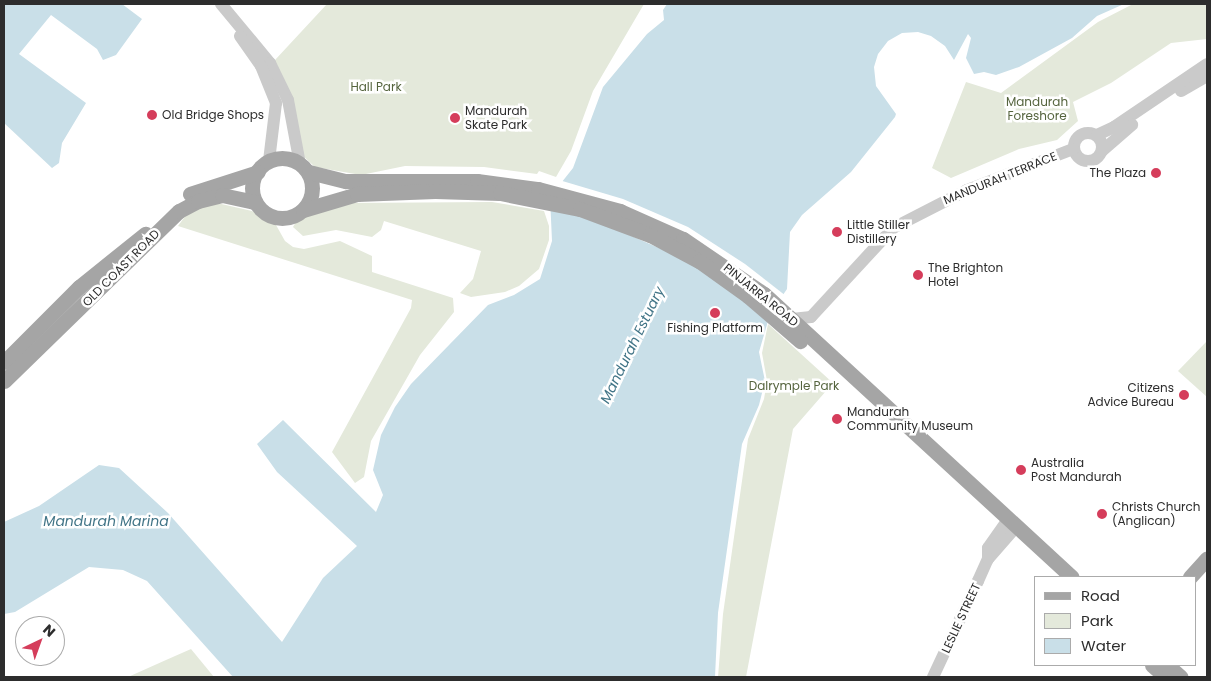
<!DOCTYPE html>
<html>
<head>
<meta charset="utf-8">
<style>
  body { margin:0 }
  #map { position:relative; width:1211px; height:681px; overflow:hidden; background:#fff; font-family:Poppins,sans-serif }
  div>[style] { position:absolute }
  .green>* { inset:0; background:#e4e9db }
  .water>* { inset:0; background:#c9dfe8 }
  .pier>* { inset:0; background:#fff }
  .minor>* { height:12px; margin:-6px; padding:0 6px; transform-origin:6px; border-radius:6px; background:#cacaca }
  .minor>.ring { margin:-6px; padding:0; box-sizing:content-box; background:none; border:12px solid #cacaca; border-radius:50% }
  .major>* { height:15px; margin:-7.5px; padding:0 7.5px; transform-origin:7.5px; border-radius:7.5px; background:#a5a5a5 }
  .major>.ring { margin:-7.5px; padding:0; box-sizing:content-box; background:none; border:15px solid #a5a5a5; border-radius:50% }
  .dots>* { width:14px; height:14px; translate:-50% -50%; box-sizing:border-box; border:2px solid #fff; border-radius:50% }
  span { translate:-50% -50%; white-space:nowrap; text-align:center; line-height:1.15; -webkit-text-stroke:5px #fff; paint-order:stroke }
  .park-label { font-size:12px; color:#55643e }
  .poi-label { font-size:12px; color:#2d2d2d }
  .left { translate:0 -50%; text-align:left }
  .right { translate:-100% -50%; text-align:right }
  .street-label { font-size:12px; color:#2d2d2d }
  .water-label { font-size:14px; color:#427587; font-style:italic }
  .frame { position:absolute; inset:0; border:5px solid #2d2d2d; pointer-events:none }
  .legend { position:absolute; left:1034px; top:576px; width:162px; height:90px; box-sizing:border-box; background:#fff; border:1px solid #ababab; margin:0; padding:6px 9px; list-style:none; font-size:15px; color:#2d2d2d }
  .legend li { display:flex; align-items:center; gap:10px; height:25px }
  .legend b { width:25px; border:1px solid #ababab }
  .north { position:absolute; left:15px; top:616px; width:50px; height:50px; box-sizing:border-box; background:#fff; border:1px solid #ababab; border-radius:50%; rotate:42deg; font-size:14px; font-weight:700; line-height:20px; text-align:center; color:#2d2d2d }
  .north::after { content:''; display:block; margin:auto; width:18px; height:22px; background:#d53d5b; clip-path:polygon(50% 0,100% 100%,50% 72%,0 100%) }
</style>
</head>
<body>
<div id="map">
  <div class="green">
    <i style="clip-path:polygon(327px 4px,644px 4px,593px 91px,571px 151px,556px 177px,539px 171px,537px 174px,484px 167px,405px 166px,361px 175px,315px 167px,302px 155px,275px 60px)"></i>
    <i style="clip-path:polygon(1133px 4px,1207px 4px,1207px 39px,1171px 43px,1111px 83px,1073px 102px,1078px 121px,1057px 140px,1019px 149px,951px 178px,932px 168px,966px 82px,1001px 93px,1098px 22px)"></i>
    <i style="clip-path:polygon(492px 202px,544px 211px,549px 226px,549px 240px,539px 269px,519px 286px,505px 292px,471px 297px,460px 293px,473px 279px,481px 251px,384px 221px,381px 230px,372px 237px,336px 230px,303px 236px,293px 227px,297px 220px,320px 209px,347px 203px)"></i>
    <i style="clip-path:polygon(217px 203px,252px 211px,276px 225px,285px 241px,293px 247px,304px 249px,340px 241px,372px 256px,372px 272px,453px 298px,454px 312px,420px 355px,371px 441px,364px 477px,355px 483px,332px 452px,411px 308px,412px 300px,178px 226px,189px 211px)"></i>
    <i style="clip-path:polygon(768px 324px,833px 383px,793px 429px,746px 677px,718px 677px,723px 614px,748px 439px,764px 399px,767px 381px,762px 353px)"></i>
    <i style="clip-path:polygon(1207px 341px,1207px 397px,1178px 371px)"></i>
    <i style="clip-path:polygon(191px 649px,214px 677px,128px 677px,166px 660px)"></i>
  </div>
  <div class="water">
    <i style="clip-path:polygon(4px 4px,122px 4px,142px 19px,116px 55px,103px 60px,97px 49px,51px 15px,19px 54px,86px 103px,62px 143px,59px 163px,52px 168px,4px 123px)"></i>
    <i style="clip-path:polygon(667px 4px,1124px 4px,1097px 16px,1072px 38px,1019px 67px,996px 75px,984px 72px,974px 74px,966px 58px,971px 38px,968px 34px,954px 60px,945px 46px,931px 36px,918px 32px,902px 33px,888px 41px,878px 54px,874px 67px,876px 86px,896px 114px,895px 117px,851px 172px,802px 215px,790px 232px,787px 289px,770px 314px,759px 352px,765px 381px,759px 405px,742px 444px,718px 613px,715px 677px,233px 677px,147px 581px,123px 570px,89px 567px,15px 612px,4px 614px,4px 522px,39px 506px,99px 465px,119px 468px,168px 513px,282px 642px,323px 578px,357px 546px,277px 472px,257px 444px,283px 420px,376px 512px,383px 495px,373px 470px,381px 435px,395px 407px,411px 384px,488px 305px,514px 295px,540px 279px,552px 241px,550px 197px,573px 168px,603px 87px,647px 34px,664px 20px,663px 10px)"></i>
  </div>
  <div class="pier">
    <i style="clip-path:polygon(559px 180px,623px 199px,688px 227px,745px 264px,786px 296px,783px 302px,597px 221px,550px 194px)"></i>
  </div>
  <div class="minor">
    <i style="left:221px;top:4px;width:77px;rotate:50.3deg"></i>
    <i style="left:270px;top:63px;width:41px;rotate:64.1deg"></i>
    <i style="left:288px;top:100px;width:65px;rotate:79.4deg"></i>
    <i style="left:240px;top:36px;width:37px;rotate:55deg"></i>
    <i style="left:261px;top:66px;width:40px;rotate:68deg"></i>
    <i style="left:276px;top:103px;width:58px;rotate:96.9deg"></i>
    <i style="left:1181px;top:91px;width:30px;rotate:-30deg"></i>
    <i class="ring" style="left:1074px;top:133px;width:16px;height:16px"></i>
    <i style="left:1097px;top:135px;width:19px;rotate:-25deg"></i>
    <i style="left:1114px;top:127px;width:112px;rotate:-34.1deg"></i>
    <i style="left:1102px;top:151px;width:40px;rotate:-41deg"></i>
    <i style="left:792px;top:319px;width:19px;rotate:-6deg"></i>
    <i style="left:811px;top:317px;width:121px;rotate:-47.3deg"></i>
    <i style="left:893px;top:228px;width:83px;rotate:-27.2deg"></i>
    <i style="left:967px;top:190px;width:114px;rotate:-21.1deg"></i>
    <i style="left:988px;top:559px;width:43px;rotate:-48.8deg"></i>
    <i style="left:933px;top:677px;width:106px;rotate:-64.9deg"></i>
    <i style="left:978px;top:581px;width:24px;rotate:-66deg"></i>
    <i style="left:988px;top:559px;width:11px;rotate:-90deg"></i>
    <i style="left:988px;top:548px;width:35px;rotate:-55deg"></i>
  </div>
  <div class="major">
    <i class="ring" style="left:252px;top:158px;width:45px;height:45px"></i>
    <i style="left:309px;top:172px;width:38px;rotate:14deg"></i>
    <i style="left:346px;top:181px;width:131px"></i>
    <i style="left:477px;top:181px;width:62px;rotate:7.5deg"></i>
    <i style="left:538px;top:189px;width:85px;rotate:15deg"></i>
    <i style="left:620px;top:211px;width:69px;rotate:24deg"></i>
    <i style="left:683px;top:239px;width:98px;rotate:34.2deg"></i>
    <i style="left:764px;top:294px;width:418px;rotate:42.6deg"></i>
    <i style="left:190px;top:194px;width:71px;rotate:-17.9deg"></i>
    <i style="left:303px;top:210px;width:56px;rotate:-16.5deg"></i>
    <i style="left:357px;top:194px;width:78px;rotate:-2.2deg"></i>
    <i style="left:435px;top:191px;width:65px;rotate:1.8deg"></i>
    <i style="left:500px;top:193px;width:82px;rotate:11.3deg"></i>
    <i style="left:580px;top:209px;width:75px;rotate:20.4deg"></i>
    <i style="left:650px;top:235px;width:55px;rotate:28deg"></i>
    <i style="left:699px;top:261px;width:60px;rotate:35.5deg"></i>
    <i style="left:748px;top:296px;width:69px;rotate:40.9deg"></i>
    <i style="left:4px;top:362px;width:106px;rotate:-45deg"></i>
    <i style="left:79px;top:287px;width:85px;rotate:-38.8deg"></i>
    <i style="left:4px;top:381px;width:244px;rotate:-44.2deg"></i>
    <i style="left:179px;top:211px;width:21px;rotate:-28deg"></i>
    <i style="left:198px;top:201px;width:25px;rotate:-14deg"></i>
    <i style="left:222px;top:195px;width:34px;rotate:12deg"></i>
    <i style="left:1190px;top:577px;width:25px;rotate:-48deg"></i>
    <i style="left:1152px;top:665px;width:18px;rotate:41deg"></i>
    <i style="left:1167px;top:665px;width:18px;rotate:41deg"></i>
  </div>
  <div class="dots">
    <i style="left:152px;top:115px;background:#d53d5b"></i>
    <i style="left:455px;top:118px;background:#d53d5b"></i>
    <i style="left:1156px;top:173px;background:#d53d5b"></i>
    <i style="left:837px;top:232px;background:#d53d5b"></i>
    <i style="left:918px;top:275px;background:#d53d5b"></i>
    <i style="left:715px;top:313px;background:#d53d5b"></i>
    <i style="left:1184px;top:395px;background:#d53d5b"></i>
    <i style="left:837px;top:419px;background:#d53d5b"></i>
    <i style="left:1021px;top:470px;background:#d53d5b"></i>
    <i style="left:1102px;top:514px;background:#d53d5b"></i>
  </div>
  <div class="park-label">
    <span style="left:376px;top:87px">Hall Park</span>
    <span style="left:1037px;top:109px">Mandurah<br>Foreshore</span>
    <span style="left:794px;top:386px">Dalrymple Park</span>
  </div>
  <div class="poi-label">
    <span class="left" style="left:465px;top:118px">Mandurah<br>Skate Park</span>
    <span class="left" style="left:162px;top:115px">Old Bridge Shops</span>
    <span class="right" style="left:1146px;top:173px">The Plaza</span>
    <span class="left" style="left:847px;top:232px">Little Stiller<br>Distillery</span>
    <span class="left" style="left:928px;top:275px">The Brighton<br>Hotel</span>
    <span style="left:715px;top:328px">Fishing Platform</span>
    <span class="right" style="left:1174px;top:395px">Citizens<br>Advice Bureau</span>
    <span class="left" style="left:847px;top:419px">Mandurah<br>Community Museum</span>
    <span class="left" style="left:1031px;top:470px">Australia<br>Post Mandurah</span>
    <span class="left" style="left:1112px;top:514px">Christs Church<br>(Anglican)</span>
  </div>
  <div class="street-label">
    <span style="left:1000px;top:178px;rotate:-22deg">MANDURAH TERRACE</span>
    <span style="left:121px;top:268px;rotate:-45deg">OLD COAST ROAD</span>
    <span style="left:761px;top:295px;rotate:39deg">PINJARRA ROAD</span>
    <span style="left:961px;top:618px;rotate:-65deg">LESLIE STREET</span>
  </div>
  <div class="water-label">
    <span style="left:632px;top:345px;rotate:-64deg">Mandurah Estuary</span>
    <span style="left:106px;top:521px">Mandurah Marina</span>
  </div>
  <div class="frame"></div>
  <ul class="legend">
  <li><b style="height:6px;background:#a5a5a5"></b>Road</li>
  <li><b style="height:14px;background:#e4e9db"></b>Park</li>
  <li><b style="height:14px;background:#c9dfe8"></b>Water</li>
  </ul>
  <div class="north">N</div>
</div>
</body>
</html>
